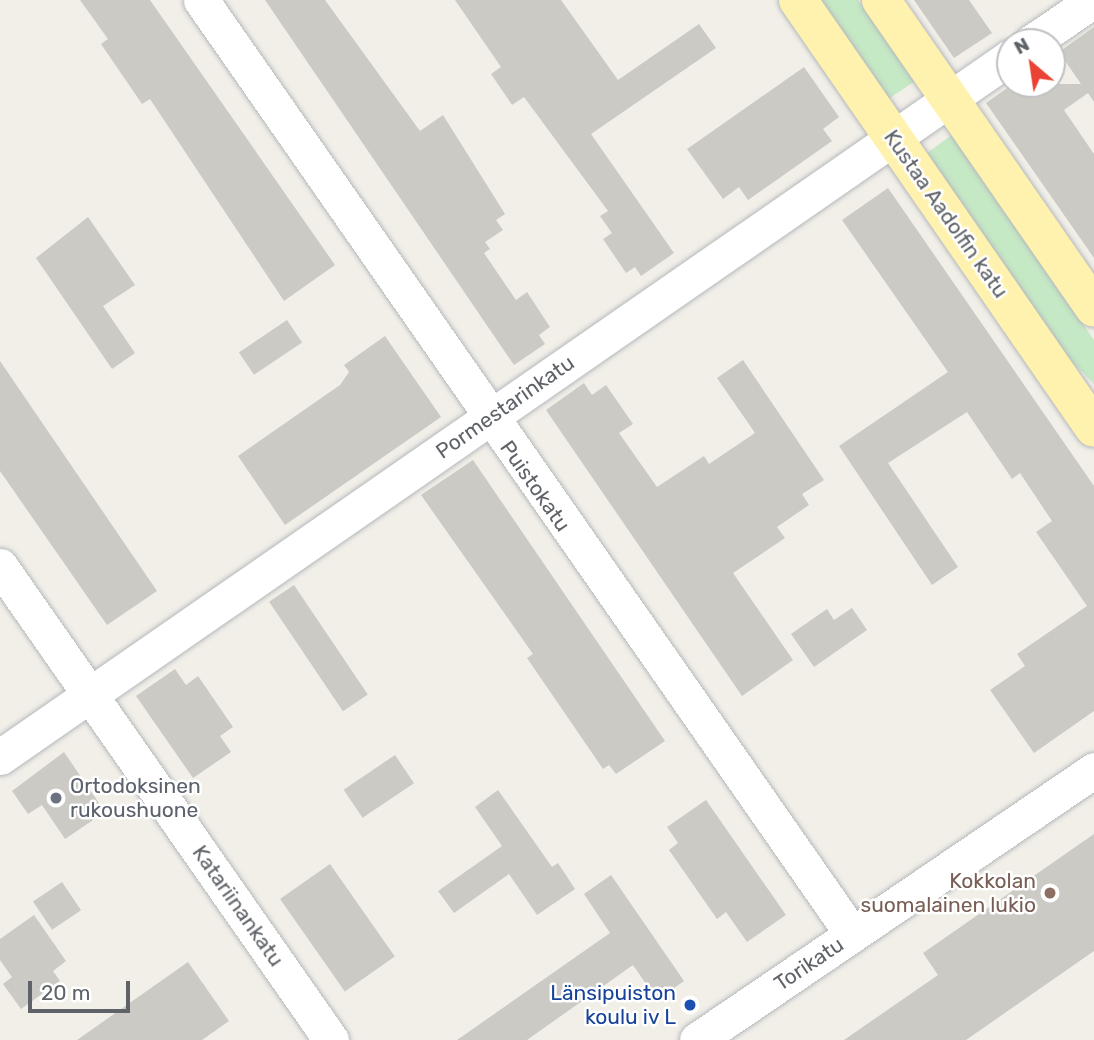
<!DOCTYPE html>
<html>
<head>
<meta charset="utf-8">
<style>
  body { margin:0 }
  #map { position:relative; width:1094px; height:1040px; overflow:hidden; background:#f1efe8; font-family:Rubik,sans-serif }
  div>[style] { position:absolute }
  .green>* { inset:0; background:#c5e8c5 }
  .building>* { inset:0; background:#cccac5; transform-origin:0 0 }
  .roads { filter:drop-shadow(0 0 2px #b5b8bc) drop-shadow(0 0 2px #b5b8bc) }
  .minor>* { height:35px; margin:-17.5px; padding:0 17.5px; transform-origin:17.5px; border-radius:17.5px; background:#fff }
  .major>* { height:38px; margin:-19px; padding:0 19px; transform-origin:19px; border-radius:19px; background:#fff2af }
  .dots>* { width:19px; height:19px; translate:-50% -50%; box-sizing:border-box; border:4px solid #fff; border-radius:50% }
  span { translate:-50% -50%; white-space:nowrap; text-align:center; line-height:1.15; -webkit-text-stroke:5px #fff; paint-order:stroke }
  .street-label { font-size:21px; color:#5f6368 }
  .worship-label { font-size:21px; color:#5b616d }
  .left { translate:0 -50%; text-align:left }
  .education-label { font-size:21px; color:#785e54 }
  .right { translate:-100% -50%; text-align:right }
  .transit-label { font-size:21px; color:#164399 }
  .north { position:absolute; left:996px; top:28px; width:70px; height:70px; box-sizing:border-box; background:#fff; border:2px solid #bfc1c3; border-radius:50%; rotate:331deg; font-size:19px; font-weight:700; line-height:28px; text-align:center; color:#5f6368 }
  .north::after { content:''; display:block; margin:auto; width:24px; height:32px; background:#ea4335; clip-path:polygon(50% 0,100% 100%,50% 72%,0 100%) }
  .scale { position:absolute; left:28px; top:981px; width:102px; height:32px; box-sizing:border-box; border:4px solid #5f6368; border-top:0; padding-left:9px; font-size:21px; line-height:24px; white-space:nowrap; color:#5f6368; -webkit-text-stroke:5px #fff; paint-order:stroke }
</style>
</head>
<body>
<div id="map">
  <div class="green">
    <i style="clip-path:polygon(817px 0,858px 0,915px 81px,887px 100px)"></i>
    <i style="clip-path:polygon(952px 135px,1094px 340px,1094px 384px,1068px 358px,927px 153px)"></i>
  </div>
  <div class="building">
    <i style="clip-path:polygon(80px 0,150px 0,335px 265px,284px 301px,150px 99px,142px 104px,101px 44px,108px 39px)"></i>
    <i style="clip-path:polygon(265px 0,325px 0,420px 131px,443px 115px,505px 214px,496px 220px,503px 230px,485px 242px,490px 249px,484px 253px,516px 300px,527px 292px,550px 327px,539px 335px,545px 344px,514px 365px)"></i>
    <i style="clip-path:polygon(455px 0,561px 0,618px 80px,699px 24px,716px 48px,591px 134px,674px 253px,641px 276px,635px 267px,626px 273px,603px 239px,612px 233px,600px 216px,608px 211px,524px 97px,512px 105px,491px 74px,501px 67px)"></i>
    <i style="clip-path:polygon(914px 0,969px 0,992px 33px,954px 58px)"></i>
    <i style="clip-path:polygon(1094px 27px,1094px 102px,1088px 93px,1064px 110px,1094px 154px,1094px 258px,986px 103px,1013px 84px,1081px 84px,1059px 52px)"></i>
    <i style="clip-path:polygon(804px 67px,839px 117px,823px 129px,832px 141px,748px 200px,739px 187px,723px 199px,687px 149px)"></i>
    <i style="clip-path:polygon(888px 188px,1094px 486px,1094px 711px,1034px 753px,990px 690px,1025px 666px,1017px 654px,1087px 606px,1036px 532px,1052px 521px,1020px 473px,1012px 479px,967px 412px,888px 463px,958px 567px,932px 585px,839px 446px,948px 372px,842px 220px)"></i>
    <i style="clip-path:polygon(88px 217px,135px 285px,103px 306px,135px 353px,112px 369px,36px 258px)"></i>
    <i style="left:287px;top:320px;width:27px;height:58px;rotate:56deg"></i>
    <i style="clip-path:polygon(385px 336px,441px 417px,285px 525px,238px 456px,340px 385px,349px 372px,344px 365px)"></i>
    <i style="clip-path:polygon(743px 360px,824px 480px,802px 494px,809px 505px,777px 527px,785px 538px,733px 573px,793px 660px,742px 696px,546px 410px,584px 383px,592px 395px,606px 385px,633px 424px,619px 433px,657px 487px,704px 456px,709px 464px,755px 433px,717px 378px)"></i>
    <i style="clip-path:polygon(0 361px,157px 591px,107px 625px,0 471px)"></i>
    <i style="clip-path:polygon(473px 460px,665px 741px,616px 774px,609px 765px,603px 769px,527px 658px,533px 654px,421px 495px)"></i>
    <i style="left:294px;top:585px;width:132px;height:30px;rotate:56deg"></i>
    <i style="clip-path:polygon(852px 608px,867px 630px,814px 667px,791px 634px,827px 609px,834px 620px)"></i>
    <i style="clip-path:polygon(175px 669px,186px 685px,198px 676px,233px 727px,220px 736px,231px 752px,193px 778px,136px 696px)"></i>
    <i style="clip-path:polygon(64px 752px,105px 812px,65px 839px,42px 805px,28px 814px,12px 791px)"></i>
    <i style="left:395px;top:755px;width:34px;height:62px;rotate:56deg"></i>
    <i style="clip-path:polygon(498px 790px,552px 867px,558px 863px,575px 889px,537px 915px,509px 874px,454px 913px,438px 891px,502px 846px,475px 807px)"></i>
    <i style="clip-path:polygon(706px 800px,786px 915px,747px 942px,726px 912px,717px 919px,669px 850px,678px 843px,667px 827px)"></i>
    <i style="clip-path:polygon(1094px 834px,1094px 951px,966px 1040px,844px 1040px,938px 975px,923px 953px)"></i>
    <i style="left:330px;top:864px;width:113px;height:61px;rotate:55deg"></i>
    <i style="clip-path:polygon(611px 875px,684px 981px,657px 1000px,633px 965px,527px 1040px,457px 1040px,610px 933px,584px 894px)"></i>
    <i style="left:62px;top:882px;width:34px;height:35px;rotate:56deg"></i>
    <i style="clip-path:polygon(34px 915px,66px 961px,53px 971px,60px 981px,21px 1009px,3px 984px,12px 977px,0 960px,0 939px)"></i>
    <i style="clip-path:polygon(188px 962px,229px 1021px,202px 1040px,77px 1040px)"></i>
  </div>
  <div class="roads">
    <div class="minor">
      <i style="left:201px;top:0;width:1138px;rotate:55.12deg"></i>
      <i style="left:1032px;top:42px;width:75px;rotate:-34.1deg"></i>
      <i style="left:0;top:566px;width:578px;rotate:55.07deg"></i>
      <i style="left:0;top:757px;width:1229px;rotate:-34.72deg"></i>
      <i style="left:697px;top:1040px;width:480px;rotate:-34.2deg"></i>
    </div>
    <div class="major">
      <i style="left:798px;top:0;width:520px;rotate:55.33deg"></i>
      <i style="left:881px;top:0;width:374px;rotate:55.3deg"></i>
    </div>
  </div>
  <div class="dots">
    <i style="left:56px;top:798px;background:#6b7280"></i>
    <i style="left:1050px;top:893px;background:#8d6e63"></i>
    <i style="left:690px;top:1005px;background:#1a4fb4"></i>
  </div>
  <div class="street-label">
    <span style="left:946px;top:214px;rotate:55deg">Kustaa Aadolfin katu</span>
    <span style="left:505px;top:407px;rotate:-35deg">Pormestarinkatu</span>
    <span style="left:535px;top:486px;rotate:55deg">Puistokatu</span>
    <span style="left:238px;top:906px;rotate:55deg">Katariinankatu</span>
    <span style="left:809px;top:964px;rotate:-34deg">Torikatu</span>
  </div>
  <div class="worship-label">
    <span class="left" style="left:70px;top:798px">Ortodoksinen<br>rukoushuone</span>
  </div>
  <div class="education-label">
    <span class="right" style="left:1036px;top:893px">Kokkolan<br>suomalainen lukio</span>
  </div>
  <div class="transit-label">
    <span class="right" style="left:676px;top:1005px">Länsipuiston<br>koulu iv L</span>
  </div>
  <div class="north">N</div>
  <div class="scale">20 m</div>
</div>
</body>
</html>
